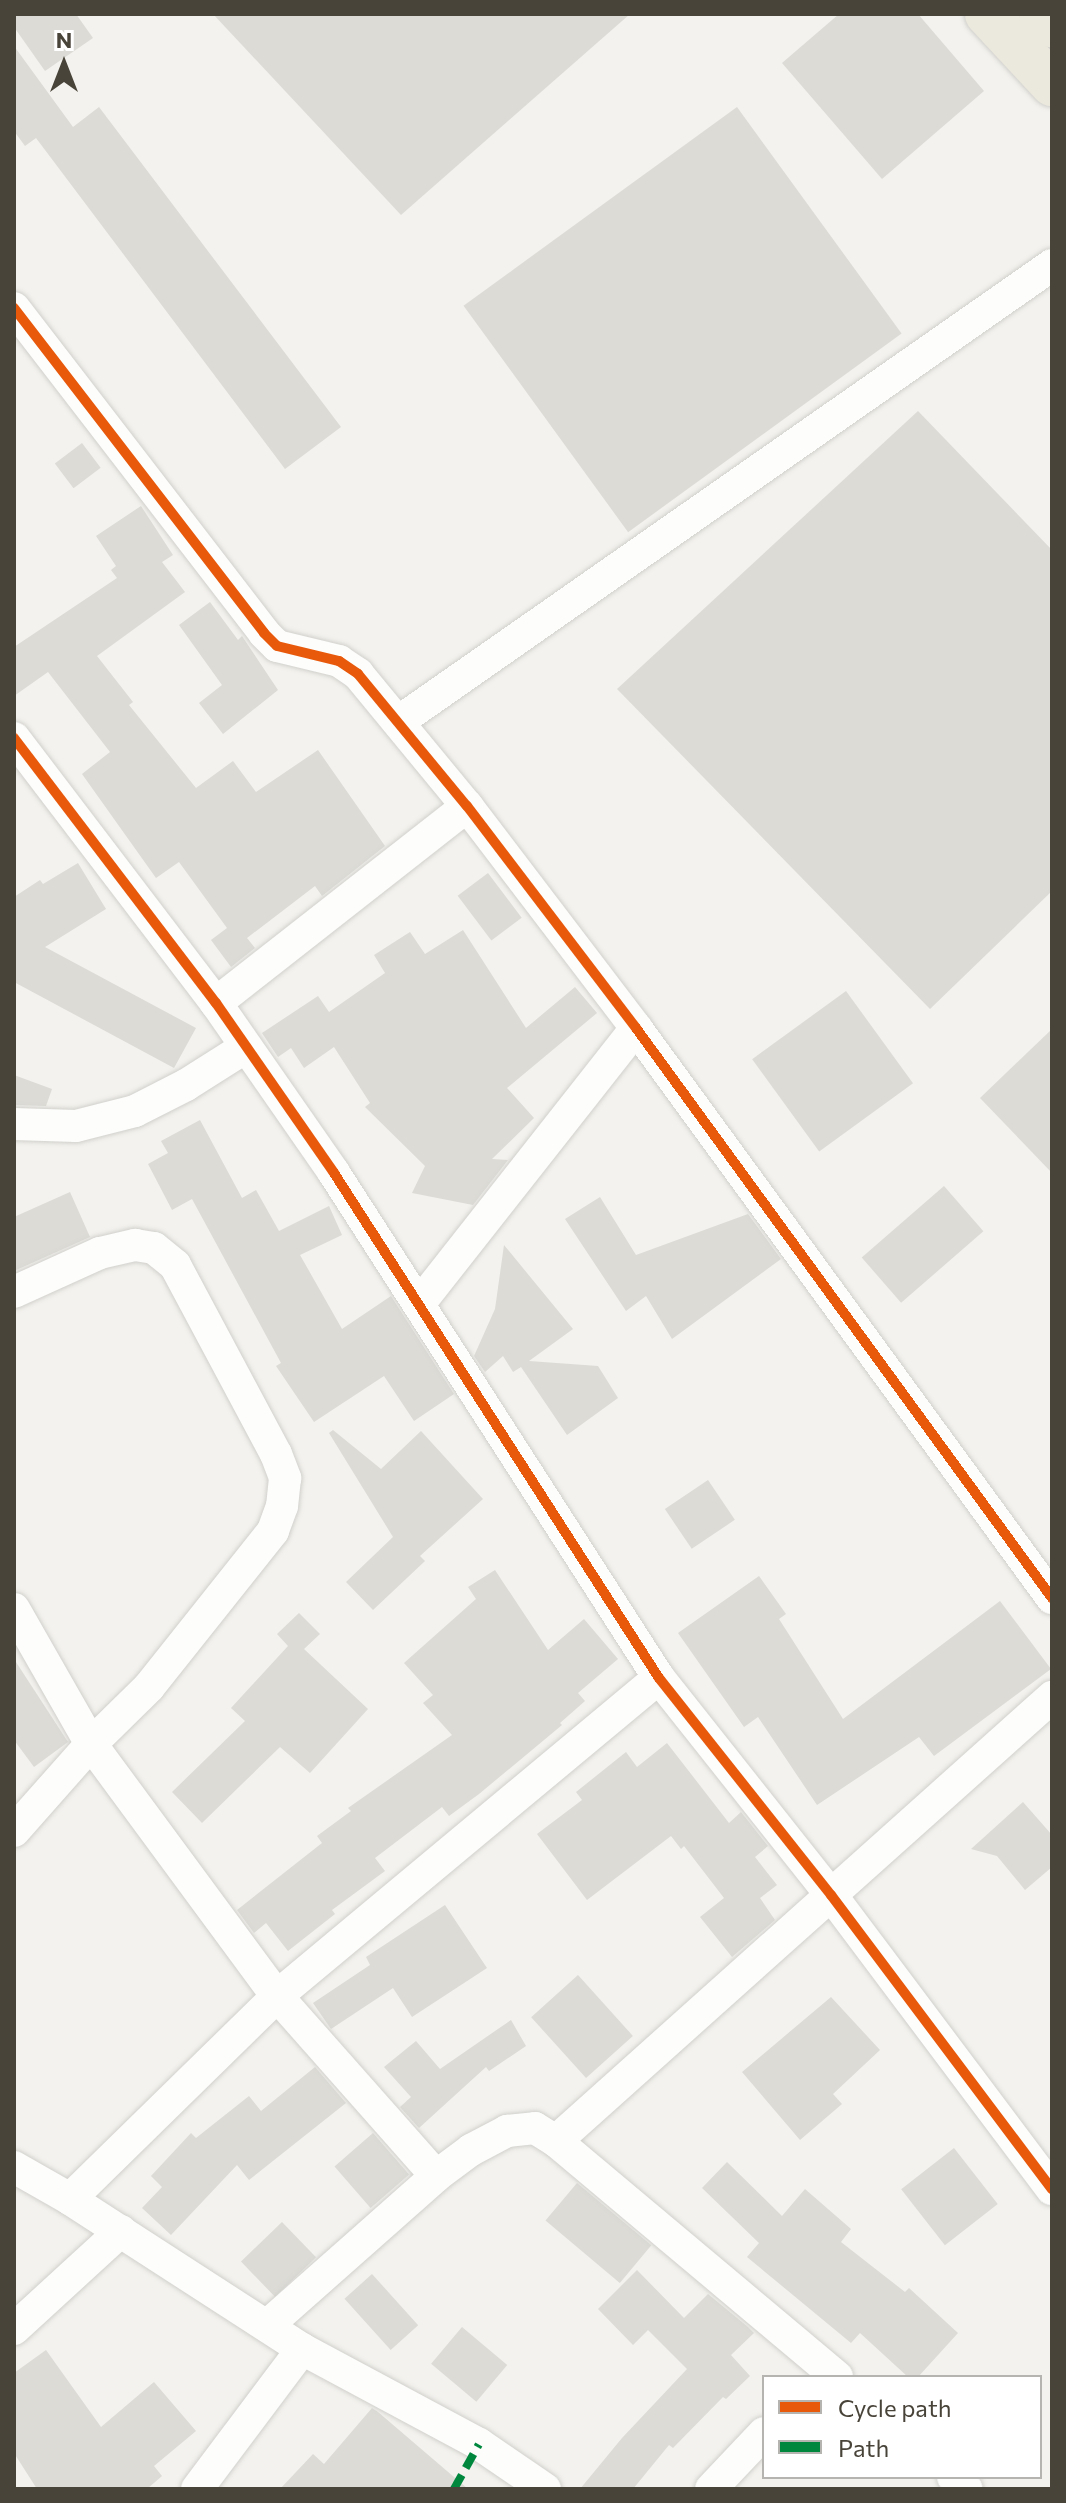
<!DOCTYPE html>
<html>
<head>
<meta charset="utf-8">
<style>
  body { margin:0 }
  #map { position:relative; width:1066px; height:2503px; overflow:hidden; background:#f3f2ee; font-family:Commissioner,sans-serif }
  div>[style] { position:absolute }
  .building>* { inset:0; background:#dcdbd6; transform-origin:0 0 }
  .roads { filter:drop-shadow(0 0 2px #d1d0cc) drop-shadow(0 0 2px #d1d0cc) }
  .street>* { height:32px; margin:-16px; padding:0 16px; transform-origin:16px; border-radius:16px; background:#fdfdfc }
  .highway>* { height:44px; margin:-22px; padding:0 22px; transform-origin:22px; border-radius:22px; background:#ebe8dd }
  .quiet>* { height:8px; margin-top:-4px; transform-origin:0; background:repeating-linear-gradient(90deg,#00873e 0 16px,transparent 0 24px) }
  .cycleway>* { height:10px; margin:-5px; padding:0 5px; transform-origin:5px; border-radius:5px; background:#e8590c }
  span { translate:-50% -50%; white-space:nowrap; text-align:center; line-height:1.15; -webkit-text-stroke:8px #fff; paint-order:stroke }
  .frame { position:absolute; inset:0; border:16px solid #49443a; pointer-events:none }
  .legend { position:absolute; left:762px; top:2375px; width:280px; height:104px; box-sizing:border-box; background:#fff; border:2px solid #b6b4b0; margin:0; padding:10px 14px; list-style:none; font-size:24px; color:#49443a }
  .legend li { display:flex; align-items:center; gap:16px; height:40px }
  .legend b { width:40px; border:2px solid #b6b4b0 }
  .north { position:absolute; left:24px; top:24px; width:80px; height:80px; -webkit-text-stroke:6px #fff; paint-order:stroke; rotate:0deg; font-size:22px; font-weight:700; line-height:32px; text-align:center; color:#49443a }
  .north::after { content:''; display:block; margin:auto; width:28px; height:36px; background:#49443a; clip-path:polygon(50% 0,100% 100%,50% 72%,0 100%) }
</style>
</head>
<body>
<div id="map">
  <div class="building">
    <i style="clip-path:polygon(14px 14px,76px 14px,93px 38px,45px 71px,14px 27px)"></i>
    <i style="clip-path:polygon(213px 14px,630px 14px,401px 215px)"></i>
    <i style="clip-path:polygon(839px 14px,918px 14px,984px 91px,882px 179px,782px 63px)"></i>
    <i style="clip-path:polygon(14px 46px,73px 127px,99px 107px,341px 427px,285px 469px,36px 138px,25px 146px,14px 131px)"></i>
    <i style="left:737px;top:107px;width:280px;height:338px;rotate:54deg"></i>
    <i style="clip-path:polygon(918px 411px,1052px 550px,1052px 891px,930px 1009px,617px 689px)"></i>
    <i style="left:82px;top:443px;width:31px;height:34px;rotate:53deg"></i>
    <i style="clip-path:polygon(141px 506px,173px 555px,162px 562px,185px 592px,97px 656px,133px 702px,129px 705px,196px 788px,233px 761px,256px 792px,318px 750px,385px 846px,322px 896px,315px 886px,247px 938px,255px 948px,231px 967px,211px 940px,227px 928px,179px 862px,156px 878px,82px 774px,110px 752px,48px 672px,14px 696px,14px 647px,117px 578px,111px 570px,116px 566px,96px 536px)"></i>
    <i style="clip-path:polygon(210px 602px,238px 640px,242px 636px,278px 690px,223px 734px,199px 703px,222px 685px,179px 625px)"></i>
    <i style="clip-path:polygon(78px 863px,106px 909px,45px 947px,196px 1028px,174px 1068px,14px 982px,14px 897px,40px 880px,43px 884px)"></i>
    <i style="left:488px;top:873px;width:56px;height:38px;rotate:53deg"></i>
    <i style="clip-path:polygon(463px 930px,526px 1028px,575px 987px,597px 1013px,507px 1088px,534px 1118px,492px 1159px,508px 1160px,473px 1205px,412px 1193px,425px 1166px,365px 1107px,370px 1103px,334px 1047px,304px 1068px,291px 1048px,278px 1057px,262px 1033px,318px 996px,329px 1012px,385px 973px,374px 955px,410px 932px,425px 954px)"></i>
    <i style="left:846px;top:991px;width:114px;height:116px;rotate:54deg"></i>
    <i style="clip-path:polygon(1052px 1029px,1052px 1173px,980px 1098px)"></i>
    <i style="clip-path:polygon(14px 1075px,52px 1089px,46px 1106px,14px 1105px)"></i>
    <i style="clip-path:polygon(200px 1120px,242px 1198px,256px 1190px,279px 1231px,329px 1206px,342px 1235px,300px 1255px,342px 1329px,391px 1296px,454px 1394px,414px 1421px,384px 1376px,314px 1422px,276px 1366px,281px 1363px,192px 1199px,172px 1210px,148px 1164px,168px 1153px,161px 1141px)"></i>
    <i style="left:944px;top:1186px;width:60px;height:109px;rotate:49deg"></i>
    <i style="clip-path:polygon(70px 1192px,90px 1237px,14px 1271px,14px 1217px)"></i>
    <i style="clip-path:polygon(600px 1197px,636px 1255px,748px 1214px,781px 1259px,672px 1339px,646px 1296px,626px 1311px,565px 1219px)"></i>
    <i style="clip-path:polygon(504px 1245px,573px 1329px,529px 1361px,598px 1366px,618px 1398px,567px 1435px,521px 1367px,513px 1372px,503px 1356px,485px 1372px,474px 1356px,495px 1309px)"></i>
    <i style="clip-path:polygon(333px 1430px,381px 1469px,421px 1431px,483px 1499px,420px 1556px,425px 1561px,373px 1610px,346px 1582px,393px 1537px,329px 1433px)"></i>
    <i style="left:708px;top:1480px;width:48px;height:52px;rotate:56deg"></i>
    <i style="clip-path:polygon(495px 1570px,548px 1650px,584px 1619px,618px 1659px,578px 1693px,585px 1701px,560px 1723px,562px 1725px,479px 1794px,449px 1816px,442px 1807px,375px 1858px,385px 1871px,332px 1910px,335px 1914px,288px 1951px,266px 1923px,254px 1933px,237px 1910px,322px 1843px,317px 1836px,351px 1811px,348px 1808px,452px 1735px,423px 1703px,433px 1695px,404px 1663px,476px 1599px,468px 1587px)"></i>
    <i style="clip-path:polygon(759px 1576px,786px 1614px,779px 1619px,843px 1719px,1000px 1601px,1051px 1669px,934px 1756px,919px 1737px,817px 1805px,758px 1717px,744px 1727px,678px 1633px)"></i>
    <i style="clip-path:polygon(299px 1613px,320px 1634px,304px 1649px,368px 1709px,310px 1773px,280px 1747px,202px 1823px,172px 1792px,245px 1721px,231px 1708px,288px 1646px,277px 1634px)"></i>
    <i style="clip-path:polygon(14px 1659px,68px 1742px,34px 1767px,14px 1740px)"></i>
    <i style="clip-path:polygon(667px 1743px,729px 1823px,741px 1812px,768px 1846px,755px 1857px,777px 1885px,760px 1898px,775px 1920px,732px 1957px,700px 1917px,724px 1898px,684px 1846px,681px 1849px,671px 1836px,587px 1900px,537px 1834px,582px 1800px,576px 1792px,626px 1752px,637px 1767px)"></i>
    <i style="clip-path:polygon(1023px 1802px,1052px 1835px,1052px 1867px,1025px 1890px,997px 1856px,971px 1849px)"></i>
    <i style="clip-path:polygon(445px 1905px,487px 1968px,412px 2017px,393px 1988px,331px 2029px,313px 2003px,370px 1965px,366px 1957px)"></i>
    <i style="left:578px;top:1975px;width:82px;height:63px;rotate:48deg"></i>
    <i style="clip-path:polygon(831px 1997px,880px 2050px,833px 2094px,842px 2104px,800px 2140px,742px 2072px)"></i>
    <i style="clip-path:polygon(511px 2020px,526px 2046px,489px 2071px,486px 2067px,419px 2128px,400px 2107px,411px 2097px,384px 2067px,416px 2041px,440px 2069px)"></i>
    <i style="clip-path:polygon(315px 2067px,346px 2103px,249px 2180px,237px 2165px,171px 2235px,142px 2208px,162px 2187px,151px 2176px,191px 2133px,196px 2138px,249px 2096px,261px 2111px)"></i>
    <i style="left:373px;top:2133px;width:55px;height:51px;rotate:49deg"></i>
    <i style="left:954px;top:2148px;width:71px;height:67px;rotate:52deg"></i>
    <i style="clip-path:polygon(727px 2162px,782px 2216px,805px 2189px,851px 2229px,841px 2242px,905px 2292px,909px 2288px,958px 2333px,918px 2377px,908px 2377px,860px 2333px,851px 2343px,747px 2257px,759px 2243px,702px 2188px)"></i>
    <i style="left:577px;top:2183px;width:97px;height:49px;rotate:40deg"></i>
    <i style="left:282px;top:2222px;width:49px;height:57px;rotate:46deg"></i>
    <i style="clip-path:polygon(637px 2270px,684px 2318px,708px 2294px,748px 2327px,754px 2333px,731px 2355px,750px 2376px,726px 2399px,723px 2397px,673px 2448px,669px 2445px,633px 2489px,580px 2489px,622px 2438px,687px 2369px,648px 2330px,633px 2345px,598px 2309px)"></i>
    <i style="left:372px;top:2274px;width:69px;height:37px;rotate:48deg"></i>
    <i style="left:462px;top:2327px;width:59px;height:48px;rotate:40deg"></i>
    <i style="clip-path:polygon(46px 2350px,101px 2427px,154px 2382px,196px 2431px,154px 2466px,162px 2476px,147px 2489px,37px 2489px,14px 2453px,14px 2373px)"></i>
    <i style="clip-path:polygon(372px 2408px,378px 2412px,468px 2489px,280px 2489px,313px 2454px,324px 2464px)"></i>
  </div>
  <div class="roads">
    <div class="street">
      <i style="left:14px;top:308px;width:410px;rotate:52.4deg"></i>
      <i style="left:264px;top:633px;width:18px;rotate:45deg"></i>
      <i style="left:277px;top:646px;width:64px;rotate:13.6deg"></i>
      <i style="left:339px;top:661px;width:23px;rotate:34deg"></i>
      <i style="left:358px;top:674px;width:171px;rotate:50.5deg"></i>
      <i style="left:467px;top:806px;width:279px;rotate:52.7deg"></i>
      <i style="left:636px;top:1028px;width:706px;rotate:53.88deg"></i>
      <i style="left:398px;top:722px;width:798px;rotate:-34.94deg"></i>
      <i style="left:14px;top:738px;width:333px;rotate:52.7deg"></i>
      <i style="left:216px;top:1003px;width:207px;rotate:55.2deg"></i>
      <i style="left:334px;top:1173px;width:601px;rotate:57.24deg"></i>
      <i style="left:659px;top:1678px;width:277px;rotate:51.6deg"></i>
      <i style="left:831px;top:1895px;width:368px;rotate:53.1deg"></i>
      <i style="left:216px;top:1003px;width:319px;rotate:-38.1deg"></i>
      <i style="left:14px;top:1124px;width:62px;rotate:1.8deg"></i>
      <i style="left:76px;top:1126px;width:61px;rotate:-14.3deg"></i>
      <i style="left:135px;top:1111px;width:57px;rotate:-27deg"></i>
      <i style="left:186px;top:1085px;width:71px;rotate:-32.3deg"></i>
      <i style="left:14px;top:1292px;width:94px;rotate:-24.4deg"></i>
      <i style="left:100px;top:1253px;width:36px;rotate:-13deg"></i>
      <i style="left:135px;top:1245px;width:19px;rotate:9deg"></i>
      <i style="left:154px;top:1248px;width:27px;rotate:39deg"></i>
      <i style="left:175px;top:1265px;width:214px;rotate:61.9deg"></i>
      <i style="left:276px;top:1454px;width:26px;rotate:69deg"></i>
      <i style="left:285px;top:1478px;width:28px;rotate:96deg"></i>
      <i style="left:282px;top:1506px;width:27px;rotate:110deg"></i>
      <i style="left:273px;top:1531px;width:199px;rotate:128.5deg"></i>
      <i style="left:149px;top:1687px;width:81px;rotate:135.5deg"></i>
      <i style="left:91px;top:1744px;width:313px;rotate:53.6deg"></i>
      <i style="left:277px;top:1996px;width:240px;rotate:48.5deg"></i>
      <i style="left:419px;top:1304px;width:351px;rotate:-51.8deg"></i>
      <i style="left:14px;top:1609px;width:155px;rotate:60.3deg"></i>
      <i style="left:91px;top:1744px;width:116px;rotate:131.5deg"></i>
      <i style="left:556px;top:2141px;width:367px;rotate:40deg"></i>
      <i style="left:14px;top:2167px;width:64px;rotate:29.7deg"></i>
      <i style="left:70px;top:2199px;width:276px;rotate:32.9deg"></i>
      <i style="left:302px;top:2349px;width:201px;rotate:28.2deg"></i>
      <i style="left:479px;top:2444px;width:80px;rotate:34.3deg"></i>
      <i style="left:70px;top:2199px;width:290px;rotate:-44.4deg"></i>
      <i style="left:277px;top:1996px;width:497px;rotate:-39.8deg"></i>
      <i style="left:269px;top:2324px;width:223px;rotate:-41.5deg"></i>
      <i style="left:436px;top:2176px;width:44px;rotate:-36.6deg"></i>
      <i style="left:471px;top:2150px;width:41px;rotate:-27.8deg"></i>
      <i style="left:507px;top:2131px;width:28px;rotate:-6deg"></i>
      <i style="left:535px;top:2128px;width:25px;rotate:32deg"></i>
      <i style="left:556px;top:2141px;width:666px;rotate:-41.83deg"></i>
      <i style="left:14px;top:2329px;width:145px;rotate:-42.5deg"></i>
      <i style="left:953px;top:2477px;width:18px;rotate:41deg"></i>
      <i style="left:197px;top:2489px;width:175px;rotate:-53.1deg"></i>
      <i style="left:711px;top:2489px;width:77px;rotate:-46.6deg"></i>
    </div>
    <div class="highway">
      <i style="left:987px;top:14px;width:96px;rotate:47.1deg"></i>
      <i style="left:1041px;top:14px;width:16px;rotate:45deg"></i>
    </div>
  </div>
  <div class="quiet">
    <i style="left:454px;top:2489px;width:51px;rotate:-60.9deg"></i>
  </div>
  <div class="cycleway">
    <i style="left:14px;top:308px;width:410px;rotate:52.4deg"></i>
    <i style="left:264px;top:633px;width:18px;rotate:45deg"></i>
    <i style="left:277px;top:646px;width:64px;rotate:13.6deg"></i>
    <i style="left:339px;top:661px;width:23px;rotate:34deg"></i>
    <i style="left:358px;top:674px;width:171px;rotate:50.5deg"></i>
    <i style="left:467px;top:806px;width:279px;rotate:52.7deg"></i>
    <i style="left:636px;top:1028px;width:706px;rotate:53.88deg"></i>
    <i style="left:14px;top:738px;width:333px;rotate:52.7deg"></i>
    <i style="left:216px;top:1003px;width:207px;rotate:55.2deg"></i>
    <i style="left:334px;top:1173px;width:601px;rotate:57.24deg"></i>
    <i style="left:659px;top:1678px;width:277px;rotate:51.6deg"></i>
    <i style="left:831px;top:1895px;width:368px;rotate:53.1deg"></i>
  </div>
  <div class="frame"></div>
  <ul class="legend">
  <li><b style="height:10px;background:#e8590c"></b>Cycle path</li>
  <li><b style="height:10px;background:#00873e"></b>Path</li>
  </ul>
  <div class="north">N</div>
</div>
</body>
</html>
